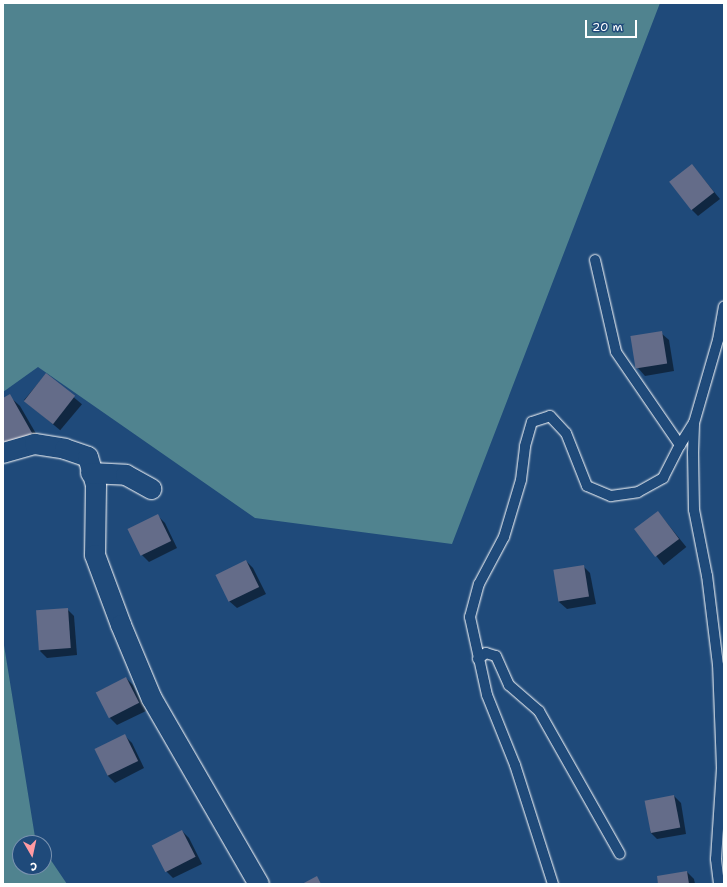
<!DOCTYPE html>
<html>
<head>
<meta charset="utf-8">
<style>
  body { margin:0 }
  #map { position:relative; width:727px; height:887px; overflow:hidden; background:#1f4a7a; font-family:"Shantell Sans",sans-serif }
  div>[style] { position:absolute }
  .green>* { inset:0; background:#50838f }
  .shadow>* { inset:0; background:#0007; transform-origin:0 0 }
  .building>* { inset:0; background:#646c89; transform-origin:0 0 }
  .roads { filter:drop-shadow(0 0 1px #fff) drop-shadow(0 0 1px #fff) }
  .service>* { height:10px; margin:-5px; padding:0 5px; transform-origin:5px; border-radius:5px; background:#1f4a7a }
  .minor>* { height:20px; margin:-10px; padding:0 10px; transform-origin:10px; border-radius:10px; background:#1f4a7a }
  span { translate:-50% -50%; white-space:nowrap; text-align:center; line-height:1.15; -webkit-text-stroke:3.5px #1f4a7a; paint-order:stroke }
  .frame { position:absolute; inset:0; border:4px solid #fff; pointer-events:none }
  .north { position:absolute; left:12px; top:835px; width:40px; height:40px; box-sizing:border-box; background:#1f4a7a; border:1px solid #7992af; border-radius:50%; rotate:171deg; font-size:11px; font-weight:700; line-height:16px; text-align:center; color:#fff }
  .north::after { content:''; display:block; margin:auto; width:14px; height:18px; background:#ff9aa2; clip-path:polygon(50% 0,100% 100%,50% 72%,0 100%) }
  .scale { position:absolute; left:585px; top:20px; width:52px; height:18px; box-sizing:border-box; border:2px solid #fff; border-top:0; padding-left:5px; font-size:12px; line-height:14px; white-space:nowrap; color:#fff; -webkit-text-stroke:3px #1f4a7a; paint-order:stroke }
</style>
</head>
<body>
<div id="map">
  <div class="green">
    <i style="clip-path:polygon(3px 3px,660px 3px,452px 544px,255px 518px,38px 367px,3px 392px)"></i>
    <i style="clip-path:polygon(3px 639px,35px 837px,39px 843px,20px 843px,20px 867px,44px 867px,44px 850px,67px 884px,3px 884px)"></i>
  </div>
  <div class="shadow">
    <i style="clip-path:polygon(692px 165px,720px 199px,698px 216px,691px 209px)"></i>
    <i style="clip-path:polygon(661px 333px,669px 340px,674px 371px,645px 376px,638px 368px)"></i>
    <i style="left:46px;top:374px;width:47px;height:34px;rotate:40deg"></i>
    <i style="clip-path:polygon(9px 396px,20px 406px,42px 444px,17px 458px,3px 399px)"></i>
    <i style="left:658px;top:512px;width:45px;height:29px;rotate:51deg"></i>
    <i style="clip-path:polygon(158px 516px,165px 523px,177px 548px,149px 562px,142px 555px)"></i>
    <i style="clip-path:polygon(246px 561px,253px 568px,266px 594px,237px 608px,229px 601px)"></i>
    <i style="clip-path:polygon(583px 566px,590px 573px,596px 604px,567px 609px,559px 602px)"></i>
    <i style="clip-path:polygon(67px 609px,74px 616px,77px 655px,47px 658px,40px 651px)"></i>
    <i style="clip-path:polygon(126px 678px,133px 685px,146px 711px,117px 725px,110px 718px,97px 692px)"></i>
    <i style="clip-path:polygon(125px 736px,132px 743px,144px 768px,115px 783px,108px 776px,96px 750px)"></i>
    <i style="clip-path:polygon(674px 796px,681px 803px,686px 834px,657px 839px,650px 832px)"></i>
    <i style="clip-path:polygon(182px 831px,189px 838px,202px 864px,173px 878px,166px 871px)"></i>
    <i style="clip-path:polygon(687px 872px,694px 879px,695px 884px,659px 884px)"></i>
  </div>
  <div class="building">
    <i style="left:692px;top:164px;width:36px;height:29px;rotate:52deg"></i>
    <i style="left:662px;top:331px;width:33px;height:32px;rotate:81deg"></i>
    <i style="left:46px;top:373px;width:37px;height:36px;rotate:38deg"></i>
    <i style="clip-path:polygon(10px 394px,32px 433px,6px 448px,3px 443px,3px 398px)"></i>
    <i style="left:658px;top:511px;width:35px;height:30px;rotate:53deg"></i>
    <i style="left:158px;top:514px;width:30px;height:34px;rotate:64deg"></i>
    <i style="left:246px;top:560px;width:30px;height:34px;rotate:64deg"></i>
    <i style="left:584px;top:565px;width:32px;height:31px;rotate:81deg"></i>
    <i style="left:68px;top:608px;width:40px;height:32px;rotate:86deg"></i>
    <i style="left:126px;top:677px;width:29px;height:34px;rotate:63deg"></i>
    <i style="left:125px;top:734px;width:30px;height:34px;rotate:64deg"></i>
    <i style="left:674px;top:795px;width:33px;height:30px;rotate:79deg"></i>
    <i style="left:182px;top:830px;width:30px;height:34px;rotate:63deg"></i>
    <i style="clip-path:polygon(687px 871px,689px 884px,658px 884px,657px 876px)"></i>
    <i style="clip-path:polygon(317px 876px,321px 884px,302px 884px)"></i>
  </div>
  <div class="roads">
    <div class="service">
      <i style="left:595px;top:260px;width:94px;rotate:77.1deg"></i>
      <i style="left:616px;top:352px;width:113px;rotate:55.5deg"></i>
      <i style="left:478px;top:659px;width:10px;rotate:-37deg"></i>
      <i style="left:486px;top:653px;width:10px;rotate:17deg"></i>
      <i style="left:496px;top:656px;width:32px;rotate:66deg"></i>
      <i style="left:509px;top:685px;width:40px;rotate:41deg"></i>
      <i style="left:539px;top:711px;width:164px;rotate:60.5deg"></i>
      <i style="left:553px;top:884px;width:125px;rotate:-107.7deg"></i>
      <i style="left:515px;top:765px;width:75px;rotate:-111.8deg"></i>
      <i style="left:487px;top:695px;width:80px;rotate:-102.3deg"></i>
      <i style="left:470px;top:617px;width:34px;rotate:-75deg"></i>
      <i style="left:479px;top:584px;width:53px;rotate:-62deg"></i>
      <i style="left:504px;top:537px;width:59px;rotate:-73.4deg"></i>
      <i style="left:521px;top:480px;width:34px;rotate:-83deg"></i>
      <i style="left:525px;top:446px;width:25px;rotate:-74deg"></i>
      <i style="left:532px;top:422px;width:19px;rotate:-18deg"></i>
      <i style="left:550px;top:416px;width:23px;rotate:47deg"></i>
      <i style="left:566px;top:433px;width:57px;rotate:68.4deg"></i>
      <i style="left:587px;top:486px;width:26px;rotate:23deg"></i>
      <i style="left:611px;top:496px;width:27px;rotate:-8deg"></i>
      <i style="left:638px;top:492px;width:29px;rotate:-29deg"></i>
      <i style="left:663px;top:478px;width:37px;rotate:-63deg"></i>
      <i style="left:680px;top:445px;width:26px;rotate:-58deg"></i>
      <i style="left:719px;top:884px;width:25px;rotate:-97deg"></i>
      <i style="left:716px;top:859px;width:91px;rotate:-86.2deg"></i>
      <i style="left:722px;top:768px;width:103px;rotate:-92.2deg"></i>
      <i style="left:718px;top:665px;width:90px;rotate:-97deg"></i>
      <i style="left:707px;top:576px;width:67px;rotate:-101.1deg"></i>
      <i style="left:694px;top:510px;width:57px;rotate:-91deg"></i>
      <i style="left:693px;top:453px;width:30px;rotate:-88deg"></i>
      <i style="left:694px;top:423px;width:86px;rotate:-73.9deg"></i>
      <i style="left:718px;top:340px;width:34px;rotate:-80deg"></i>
    </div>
    <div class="minor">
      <i style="left:3px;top:453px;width:33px;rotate:-16deg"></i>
      <i style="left:35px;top:444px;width:30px;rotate:9deg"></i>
      <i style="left:65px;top:449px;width:24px;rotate:19deg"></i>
      <i style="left:88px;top:457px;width:29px;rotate:74deg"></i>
      <i style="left:96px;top:485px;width:70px;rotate:90.8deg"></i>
      <i style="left:95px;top:555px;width:75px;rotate:69.6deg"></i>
      <i style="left:121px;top:625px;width:80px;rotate:67.3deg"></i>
      <i style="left:152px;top:699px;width:214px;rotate:60deg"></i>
      <i style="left:91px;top:473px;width:35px;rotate:3deg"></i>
      <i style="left:126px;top:475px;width:29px;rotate:29deg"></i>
    </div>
  </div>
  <div class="frame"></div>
  <div class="north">С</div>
  <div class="scale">20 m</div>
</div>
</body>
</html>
